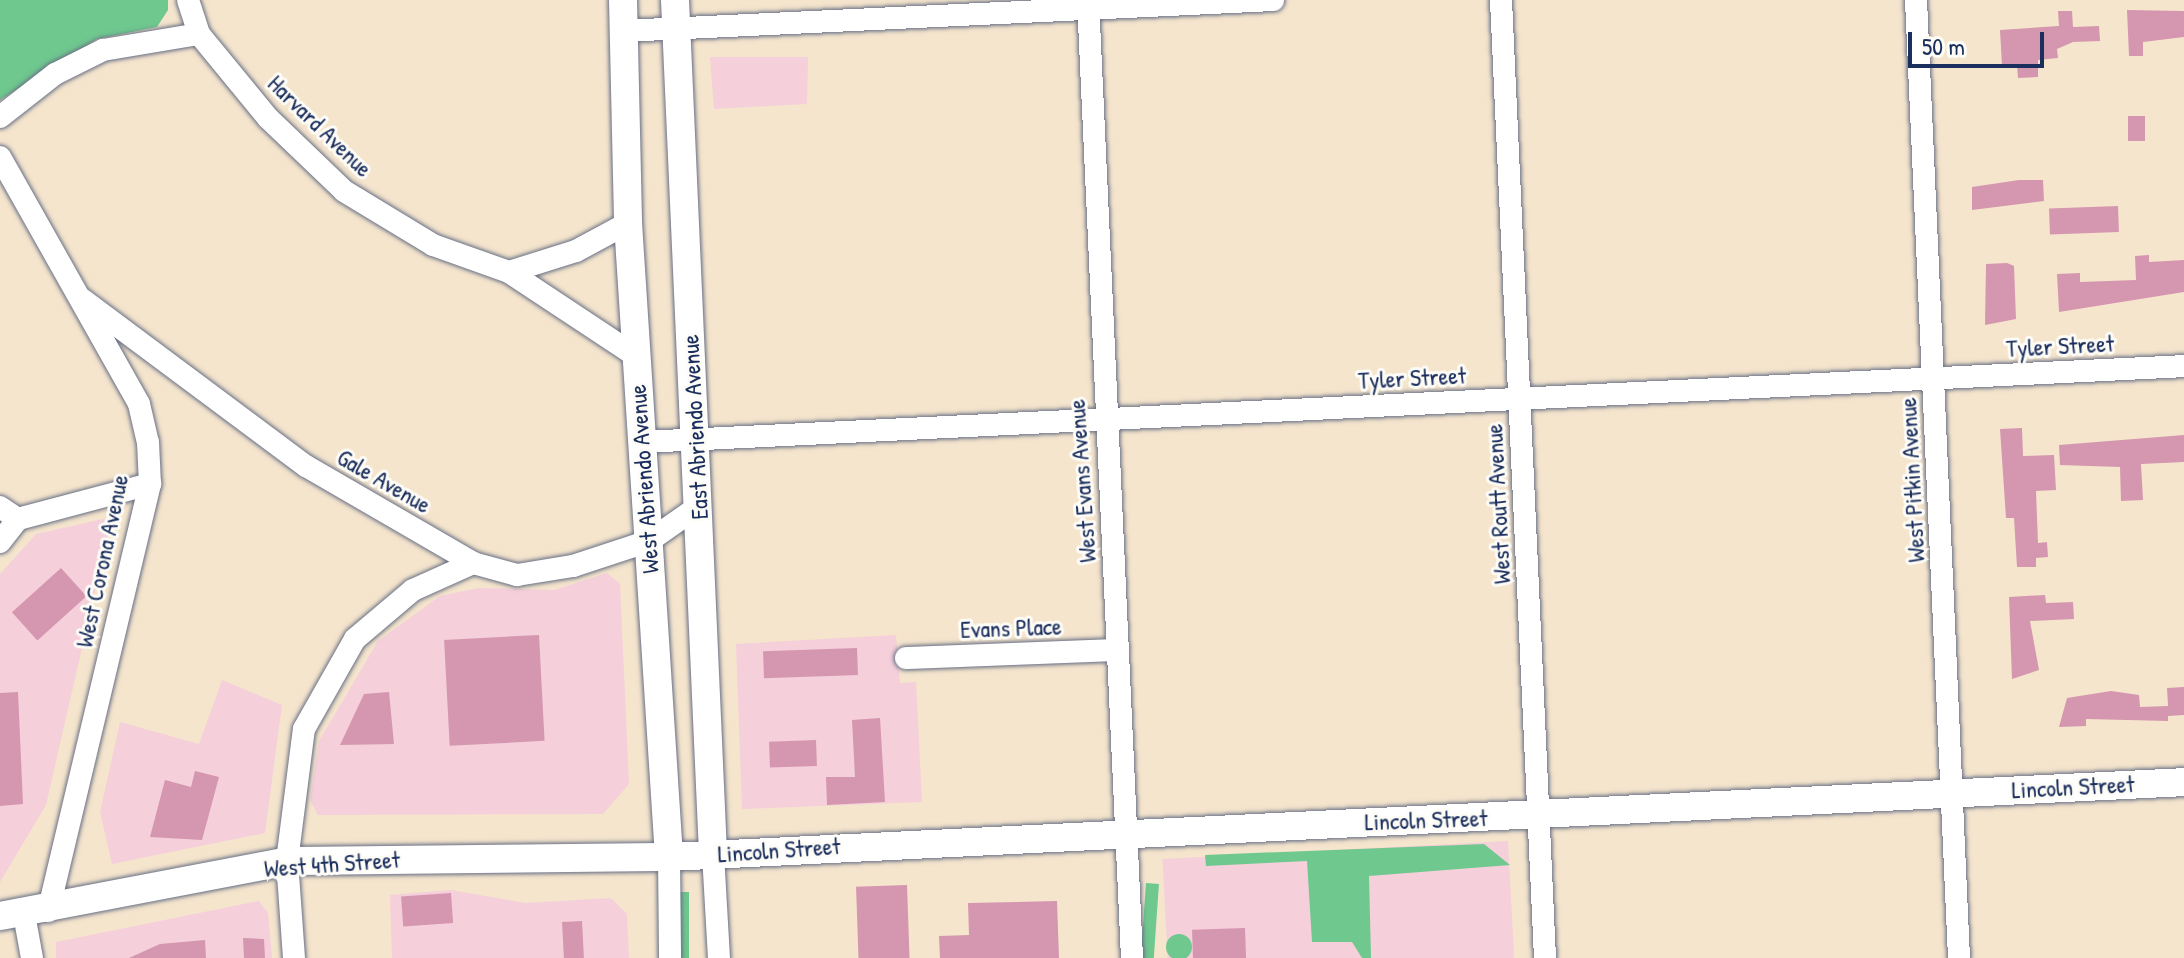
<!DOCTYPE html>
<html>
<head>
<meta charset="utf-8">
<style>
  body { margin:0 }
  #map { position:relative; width:2184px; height:958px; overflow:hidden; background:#f5e5cd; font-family:"Patrick Hand",sans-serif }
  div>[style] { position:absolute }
  .built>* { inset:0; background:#f5cfda; transform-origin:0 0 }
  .green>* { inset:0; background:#6fc88e; transform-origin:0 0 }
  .round { border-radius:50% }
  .building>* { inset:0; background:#d596af; transform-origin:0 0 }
  .roads { filter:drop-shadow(0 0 2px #676f85) drop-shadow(0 0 2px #676f85) }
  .minor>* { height:22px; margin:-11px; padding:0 11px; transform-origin:11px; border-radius:11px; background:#fff }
  .major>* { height:28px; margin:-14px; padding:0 14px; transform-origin:14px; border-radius:14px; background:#fff }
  span { translate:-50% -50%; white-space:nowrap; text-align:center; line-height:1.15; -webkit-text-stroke:6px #fdfcf7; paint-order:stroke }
  .street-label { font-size:24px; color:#1b2f5e }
  .scale { position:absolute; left:1908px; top:32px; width:136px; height:36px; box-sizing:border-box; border:4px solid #1b2f5e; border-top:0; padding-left:10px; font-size:24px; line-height:28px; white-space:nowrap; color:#1b2f5e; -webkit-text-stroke:6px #fdfcf7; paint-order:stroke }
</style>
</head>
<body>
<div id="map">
  <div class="built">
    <i style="clip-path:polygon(710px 57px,808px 57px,807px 104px,714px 109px)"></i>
    <i style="clip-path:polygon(112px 517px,46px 805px,0 882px,0 574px,36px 534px)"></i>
    <i style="clip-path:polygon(607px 573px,620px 584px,629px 784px,603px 814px,318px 815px,310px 800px,319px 741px,378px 641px,440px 596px,479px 588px,554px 590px)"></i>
    <i style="clip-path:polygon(896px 635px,900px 683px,916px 682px,922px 802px,742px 809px,736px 644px)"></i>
    <i style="clip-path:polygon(222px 680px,282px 705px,265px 833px,112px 864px,100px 812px,120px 722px,199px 744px)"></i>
    <i style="left:1508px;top:841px;width:117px;height:346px;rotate:87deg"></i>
    <i style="clip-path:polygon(451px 890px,525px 903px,611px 898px,627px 914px,629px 958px,392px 958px,390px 895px)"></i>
    <i style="clip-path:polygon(259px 901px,268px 913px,272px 958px,56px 958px,56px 942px)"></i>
  </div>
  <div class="green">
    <i style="clip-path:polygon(0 0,168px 0,168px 10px,157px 27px,97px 39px,0 100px)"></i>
    <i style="clip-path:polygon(1484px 844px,1510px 865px,1369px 876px,1371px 958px,1362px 958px,1352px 942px,1312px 942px,1307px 861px,1206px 866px,1205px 855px)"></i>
    <i style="left:1146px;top:883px;width:13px;height:75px;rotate:4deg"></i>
    <i style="left:678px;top:892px;width:11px;height:66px"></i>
    <i class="round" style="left:1166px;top:934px;width:26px;height:26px"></i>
  </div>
  <div class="building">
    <i style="clip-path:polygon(2127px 10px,2184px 11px,2184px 37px,2143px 42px,2143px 56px,2129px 56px)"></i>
    <i style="clip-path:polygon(2058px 11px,2072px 11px,2073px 27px,2099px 26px,2100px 41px,2073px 42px,2057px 49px,2058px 58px,2038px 60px,2038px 77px,2018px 78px,2017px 65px,2002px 66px,2000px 30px,2059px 26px)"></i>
    <i style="left:2128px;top:116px;width:17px;height:25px"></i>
    <i style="clip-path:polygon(2019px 180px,2043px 180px,2044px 201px,1972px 210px,1972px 187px)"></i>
    <i style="left:2118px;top:206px;width:26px;height:69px;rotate:88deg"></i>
    <i style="clip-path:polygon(2149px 255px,2149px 262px,2184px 260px,2184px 292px,2059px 312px,2057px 274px,2080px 273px,2080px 282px,2136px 280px,2135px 256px)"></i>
    <i style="clip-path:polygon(2007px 263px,2014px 266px,2016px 319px,1985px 325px,1986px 264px)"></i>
    <i style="clip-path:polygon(2022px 428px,2023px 456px,2054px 455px,2056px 490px,2036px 491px,2038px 543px,2047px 542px,2048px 557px,2036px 558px,2036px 567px,2017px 567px,2014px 518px,2006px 518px,2000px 429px)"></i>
    <i style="clip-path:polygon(2184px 435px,2184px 462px,2141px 464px,2143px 500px,2121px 501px,2120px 467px,2060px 465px,2059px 445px)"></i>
    <i style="left:61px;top:568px;width:38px;height:66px;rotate:48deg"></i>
    <i style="clip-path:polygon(2045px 595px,2046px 603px,2073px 602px,2074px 619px,2030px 621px,2039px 670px,2012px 679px,2009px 597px)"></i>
    <i style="left:539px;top:635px;width:106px;height:95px;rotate:87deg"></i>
    <i style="left:857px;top:648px;width:27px;height:94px;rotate:88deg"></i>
    <i style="clip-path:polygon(2184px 687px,2184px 715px,2168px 716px,2168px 708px,2168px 721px,2086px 719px,2086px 726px,2059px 727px,2067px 698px,2111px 691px,2139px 695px,2140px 707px,2168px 706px,2167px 688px)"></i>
    <i style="clip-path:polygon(18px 692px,23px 804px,0 806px,0 693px)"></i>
    <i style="clip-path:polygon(389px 692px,394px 744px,340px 745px,364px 694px)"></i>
    <i style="clip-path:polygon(880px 718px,885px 802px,827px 805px,826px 777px,855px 777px,852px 720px)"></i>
    <i style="left:816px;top:740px;width:26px;height:47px;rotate:88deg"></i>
    <i style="clip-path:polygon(195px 771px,219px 777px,202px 840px,150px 837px,165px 780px,191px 787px)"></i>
    <i style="left:907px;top:885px;width:73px;height:51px;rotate:88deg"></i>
    <i style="left:451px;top:893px;width:30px;height:50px;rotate:86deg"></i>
    <i style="clip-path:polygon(1057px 901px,1059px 958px,940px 958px,939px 936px,969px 935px,968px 903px)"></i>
    <i style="left:582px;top:921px;width:37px;height:20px;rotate:87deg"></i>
    <i style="left:1245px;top:928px;width:30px;height:53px;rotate:88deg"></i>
    <i style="clip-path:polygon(243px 938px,264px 939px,265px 958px,244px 958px)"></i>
    <i style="clip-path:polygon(205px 940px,206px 958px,129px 958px,160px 944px)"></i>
  </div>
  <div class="roads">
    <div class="minor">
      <i style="left:188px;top:0;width:36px;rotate:72deg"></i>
      <i style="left:199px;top:34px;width:109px;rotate:50.6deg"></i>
      <i style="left:268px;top:118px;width:105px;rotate:43.8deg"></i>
      <i style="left:344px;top:191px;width:104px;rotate:31.2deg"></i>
      <i style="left:433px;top:245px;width:81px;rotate:19.6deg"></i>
      <i style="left:509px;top:272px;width:152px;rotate:33.5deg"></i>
      <i style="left:1088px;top:0;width:959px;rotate:87.37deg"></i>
      <i style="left:1501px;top:0;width:959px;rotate:87.37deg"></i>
      <i style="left:1916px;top:0;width:959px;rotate:87.43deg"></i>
      <i style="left:623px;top:31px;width:651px;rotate:-2.73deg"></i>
      <i style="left:0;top:117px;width:70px;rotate:-38deg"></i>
      <i style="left:55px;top:74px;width:54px;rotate:-26.6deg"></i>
      <i style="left:103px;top:50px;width:97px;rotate:-9.5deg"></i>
      <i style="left:0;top:157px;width:283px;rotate:60.6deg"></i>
      <i style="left:139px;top:404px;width:39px;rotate:77deg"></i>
      <i style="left:148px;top:442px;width:42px;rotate:87.3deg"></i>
      <i style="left:150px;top:484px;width:439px;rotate:103.4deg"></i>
      <i style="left:509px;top:272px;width:70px;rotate:-17.4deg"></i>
      <i style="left:576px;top:251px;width:59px;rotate:-28.3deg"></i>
      <i style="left:83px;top:300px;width:278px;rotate:36.7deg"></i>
      <i style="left:306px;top:466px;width:193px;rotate:30.1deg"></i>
      <i style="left:473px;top:563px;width:46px;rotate:15.3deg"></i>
      <i style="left:517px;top:575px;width:57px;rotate:-9.1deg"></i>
      <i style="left:573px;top:566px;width:80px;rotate:-18.2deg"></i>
      <i style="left:649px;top:541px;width:61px;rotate:-35deg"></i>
      <i style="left:643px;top:442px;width:1543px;rotate:-2.82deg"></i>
      <i style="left:0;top:507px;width:22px;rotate:34deg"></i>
      <i style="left:18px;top:519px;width:137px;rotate:-14.9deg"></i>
      <i style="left:0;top:542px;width:29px;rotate:-52deg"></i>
      <i style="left:906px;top:658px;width:212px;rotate:-2.2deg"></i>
      <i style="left:713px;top:854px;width:104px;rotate:86.7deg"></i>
      <i style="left:669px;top:857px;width:101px;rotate:89.4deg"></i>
      <i style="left:24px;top:914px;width:45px;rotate:79.7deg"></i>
      <i style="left:294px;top:958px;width:97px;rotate:-94.1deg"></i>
      <i style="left:287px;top:861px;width:133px;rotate:-82.7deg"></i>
      <i style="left:304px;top:729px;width:103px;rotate:-60.5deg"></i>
      <i style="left:355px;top:639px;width:76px;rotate:-40.2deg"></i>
      <i style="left:413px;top:590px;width:66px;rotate:-24.2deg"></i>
    </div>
    <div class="major">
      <i style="left:623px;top:0;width:223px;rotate:88.7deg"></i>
      <i style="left:628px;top:223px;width:635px;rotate:86.3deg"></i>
      <i style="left:675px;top:0;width:855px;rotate:87.45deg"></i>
      <i style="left:0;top:916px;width:292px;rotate:-10.8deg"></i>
      <i style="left:287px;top:861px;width:382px;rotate:-0.6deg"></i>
      <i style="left:669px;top:857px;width:1517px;rotate:-2.83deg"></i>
    </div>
  </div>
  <div class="street-label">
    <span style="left:320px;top:126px;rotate:44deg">Harvard Avenue</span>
    <span style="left:2060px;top:346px;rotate:-3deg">Tyler Street</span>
    <span style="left:1412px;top:378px;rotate:-3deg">Tyler Street</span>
    <span style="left:695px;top:427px;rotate:-93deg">East Abriendo Avenue</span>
    <span style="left:644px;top:479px;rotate:-94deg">West Abriendo Avenue</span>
    <span style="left:1912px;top:480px;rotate:-93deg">West Pitkin Avenue</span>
    <span style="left:384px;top:481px;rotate:30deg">Gale Avenue</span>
    <span style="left:1082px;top:481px;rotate:-94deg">West Evans Avenue</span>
    <span style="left:1498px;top:504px;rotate:-93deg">West Routt Avenue</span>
    <span style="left:102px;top:561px;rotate:-78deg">West Corona Avenue</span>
    <span style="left:1011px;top:628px;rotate:-2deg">Evans Place</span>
    <span style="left:2073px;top:787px;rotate:-3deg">Lincoln Street</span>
    <span style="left:1426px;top:820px;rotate:-2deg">Lincoln Street</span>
    <span style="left:779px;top:850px;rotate:-4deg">Lincoln Street</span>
    <span style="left:332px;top:864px;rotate:-4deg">West 4th Street</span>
  </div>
  <div class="scale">50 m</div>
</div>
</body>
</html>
